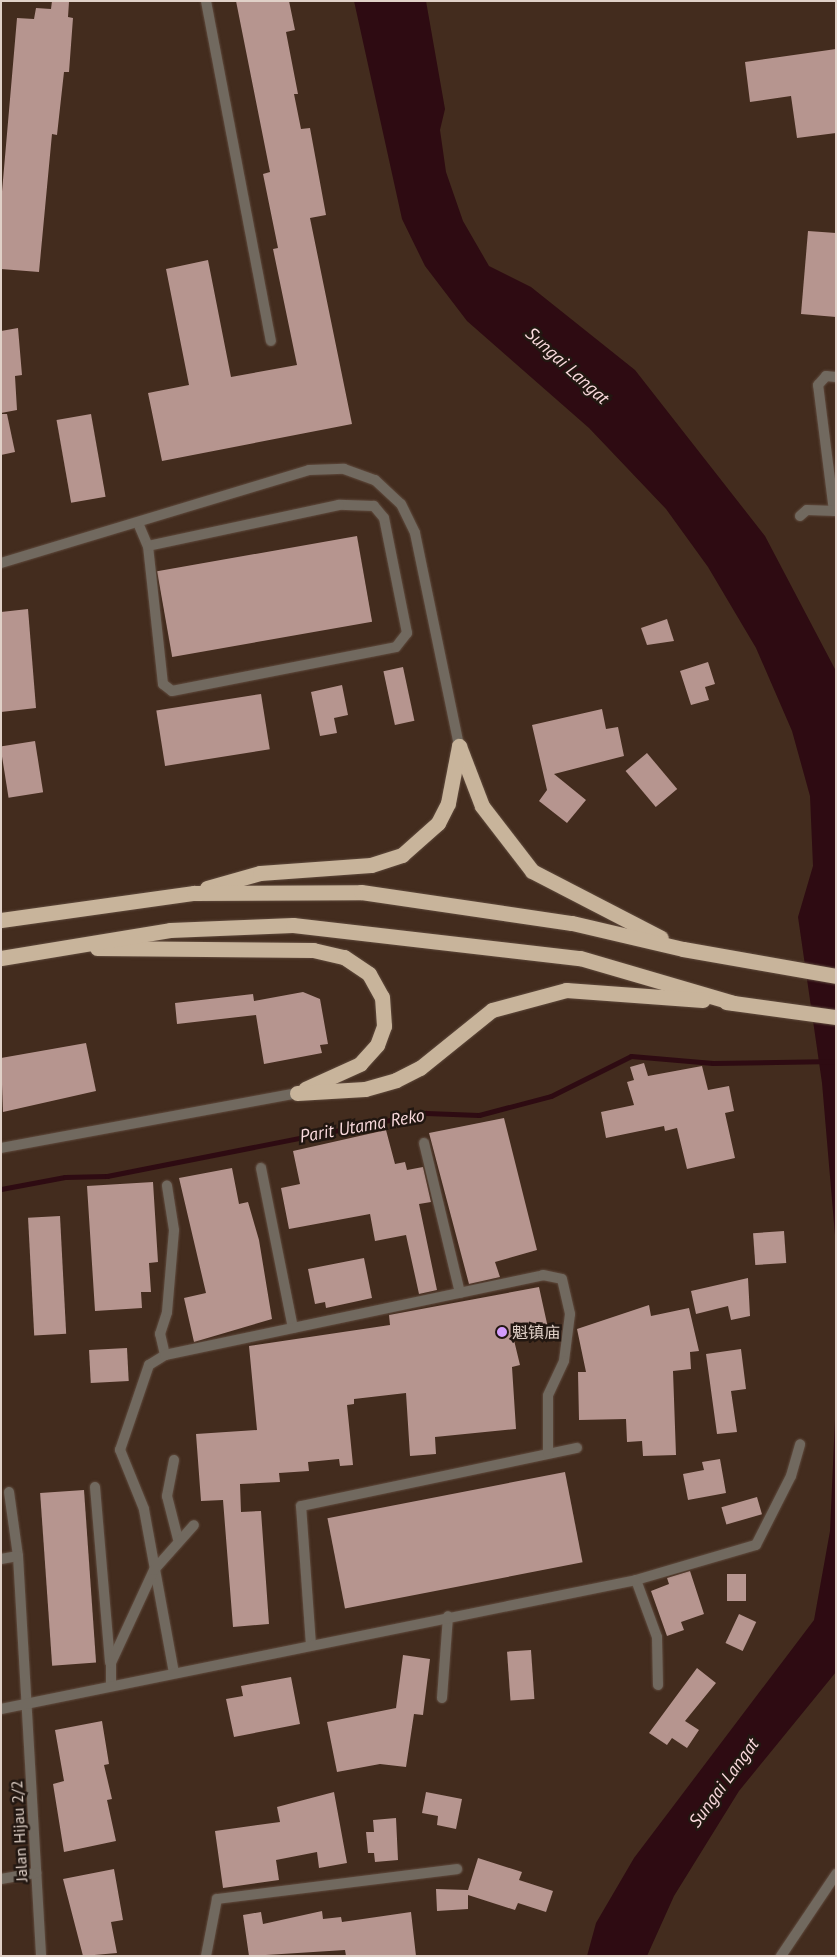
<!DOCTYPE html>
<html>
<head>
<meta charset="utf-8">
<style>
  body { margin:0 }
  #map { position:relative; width:837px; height:1957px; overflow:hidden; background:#432c1e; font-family:"PT Sans","Noto Sans SC",sans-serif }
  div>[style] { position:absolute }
  .water>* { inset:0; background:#2e0b12 }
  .stream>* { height:5px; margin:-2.5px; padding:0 2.5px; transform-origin:2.5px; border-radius:2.5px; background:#2e0b12 }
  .building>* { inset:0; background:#b6958f; transform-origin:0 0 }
  .roads { filter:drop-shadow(0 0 1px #5f4a3d) drop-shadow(0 0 1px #5f4a3d) }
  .minor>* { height:10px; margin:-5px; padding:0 5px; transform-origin:5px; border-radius:5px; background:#71695f }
  .tertiary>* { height:10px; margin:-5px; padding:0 5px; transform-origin:5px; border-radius:5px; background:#71695f }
  .motorway>* { height:15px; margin:-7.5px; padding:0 7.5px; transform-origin:7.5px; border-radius:7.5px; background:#c8b49b }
  .dots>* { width:14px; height:14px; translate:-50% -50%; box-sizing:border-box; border:2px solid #221711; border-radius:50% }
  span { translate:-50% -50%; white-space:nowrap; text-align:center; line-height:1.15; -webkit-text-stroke:5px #221711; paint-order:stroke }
  .poi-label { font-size:16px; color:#e0d1c8 }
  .left { translate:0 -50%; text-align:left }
  .street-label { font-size:16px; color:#e0d1c8 }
  .water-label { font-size:18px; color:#fadadd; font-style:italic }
  .frame { position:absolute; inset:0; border:2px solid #e0d1c8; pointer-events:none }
</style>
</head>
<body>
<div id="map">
  <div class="water">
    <i style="clip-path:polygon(354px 1px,426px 1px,445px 109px,440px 130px,446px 172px,463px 221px,489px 266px,531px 287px,635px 370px,765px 536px,836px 671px,836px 1247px,822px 1083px,798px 917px,813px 866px,810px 796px,792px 731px,756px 648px,708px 567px,666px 509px,589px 428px,467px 321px,425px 266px,402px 219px)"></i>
    <i style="clip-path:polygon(836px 1397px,836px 1672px,739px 1791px,674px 1896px,647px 1956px,587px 1956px,596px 1923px,634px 1858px,814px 1620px,830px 1531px)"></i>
  </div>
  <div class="stream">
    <i style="left:1px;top:1189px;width:65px;rotate:-10.6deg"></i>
    <i style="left:65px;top:1177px;width:42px;rotate:-1.4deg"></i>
    <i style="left:107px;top:1176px;width:325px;rotate:-11.2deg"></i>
    <i style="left:426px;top:1113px;width:53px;rotate:2.2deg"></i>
    <i style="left:479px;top:1115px;width:74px;rotate:-14.8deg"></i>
    <i style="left:551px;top:1096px;width:89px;rotate:-26.6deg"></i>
    <i style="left:631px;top:1056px;width:82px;rotate:4.9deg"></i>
    <i style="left:713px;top:1063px;width:123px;rotate:-0.9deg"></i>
  </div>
  <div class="building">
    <i style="clip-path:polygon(52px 1px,69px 2px,68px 17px,73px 18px,69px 72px,64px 72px,57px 135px,52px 134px,39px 272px,1px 269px,1px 203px,17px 18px,34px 19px,36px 8px,51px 9px)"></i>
    <i style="clip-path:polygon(236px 1px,289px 1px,295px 30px,286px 32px,298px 94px,294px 94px,301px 129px,310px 128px,326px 215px,310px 218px,352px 424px,162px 461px,148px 393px,189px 385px,166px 269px,208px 260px,231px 377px,297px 365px,273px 249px,278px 248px,263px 174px,270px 172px)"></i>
    <i style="clip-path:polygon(836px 49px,836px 133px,797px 138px,791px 96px,750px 102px,745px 62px)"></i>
    <i style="clip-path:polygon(808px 231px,836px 233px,836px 317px,801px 314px)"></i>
    <i style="clip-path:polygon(18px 328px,22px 375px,15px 376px,17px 410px,1px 413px,1px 331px)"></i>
    <i style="clip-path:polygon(1px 414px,7px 414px,15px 452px,1px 455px)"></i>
    <i style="left:91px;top:414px;width:84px;height:35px;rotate:80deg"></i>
    <i style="left:357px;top:536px;width:87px;height:203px;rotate:80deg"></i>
    <i style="clip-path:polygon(28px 609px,36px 708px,1px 712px,1px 612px)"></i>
    <i style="clip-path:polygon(667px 619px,674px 641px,647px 645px,641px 628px)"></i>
    <i style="clip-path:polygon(708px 662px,715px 684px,705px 687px,709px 700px,691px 705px,680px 671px)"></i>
    <i style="left:403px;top:667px;width:55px;height:20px;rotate:78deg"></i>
    <i style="clip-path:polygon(342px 685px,348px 715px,334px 718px,337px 733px,320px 736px,311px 692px)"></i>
    <i style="left:261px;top:694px;width:56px;height:106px;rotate:81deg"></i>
    <i style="clip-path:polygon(602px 709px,606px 729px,618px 727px,624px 756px,554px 774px,586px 800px,567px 823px,539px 801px,547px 790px,532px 725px)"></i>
    <i style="left:35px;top:741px;width:52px;height:35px;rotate:81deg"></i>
    <i style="left:647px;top:753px;width:47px;height:28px;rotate:50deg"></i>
    <i style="clip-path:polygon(303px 992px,320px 999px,328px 1044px,320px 1045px,322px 1053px,264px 1064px,256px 1015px,177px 1024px,175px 1003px,253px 994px,254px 1001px)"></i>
    <i style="clip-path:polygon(86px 1043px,96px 1091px,3px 1112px,1px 1058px)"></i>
    <i style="clip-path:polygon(644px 1063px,648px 1076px,702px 1066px,708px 1090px,729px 1086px,734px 1111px,725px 1113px,735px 1158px,687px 1169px,677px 1128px,665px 1131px,664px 1126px,606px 1138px,601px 1112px,634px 1105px,627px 1082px,634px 1080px,630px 1067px)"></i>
    <i style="clip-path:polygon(504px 1118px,537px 1250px,495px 1262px,500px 1277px,469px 1284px,429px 1133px)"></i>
    <i style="clip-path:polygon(386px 1130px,395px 1164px,405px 1162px,407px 1170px,423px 1167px,431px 1202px,419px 1204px,437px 1290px,419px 1294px,406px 1235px,375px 1241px,370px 1214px,289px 1229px,281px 1188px,300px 1184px,293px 1151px)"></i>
    <i style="clip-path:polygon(232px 1168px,239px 1204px,248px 1202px,259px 1240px,272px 1319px,194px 1342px,184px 1298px,206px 1293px,179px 1178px)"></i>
    <i style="clip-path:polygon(153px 1182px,158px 1262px,149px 1263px,151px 1292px,141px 1292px,142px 1308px,95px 1311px,87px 1186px)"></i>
    <i style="left:60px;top:1216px;width:118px;height:32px;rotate:87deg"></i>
    <i style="left:784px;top:1231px;width:32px;height:31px;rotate:86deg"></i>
    <i style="clip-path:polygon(364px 1258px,372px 1298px,326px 1308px,325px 1302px,315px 1304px,308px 1269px)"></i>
    <i style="clip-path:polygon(748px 1278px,750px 1316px,731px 1320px,728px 1306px,696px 1314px,691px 1291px)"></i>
    <i style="clip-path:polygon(539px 1287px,548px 1328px,513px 1336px,520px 1365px,512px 1367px,516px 1429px,435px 1437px,436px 1454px,410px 1456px,406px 1393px,354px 1399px,354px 1404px,347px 1405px,353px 1465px,340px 1466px,339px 1459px,308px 1462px,309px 1471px,279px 1473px,280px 1482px,240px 1484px,241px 1512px,261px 1511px,269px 1624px,233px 1627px,223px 1500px,201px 1501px,196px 1434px,257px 1430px,249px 1346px,390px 1325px,389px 1315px)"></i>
    <i style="clip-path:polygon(649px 1305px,651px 1316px,689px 1308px,699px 1351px,690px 1352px,691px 1369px,673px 1371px,676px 1455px,643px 1456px,642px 1441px,627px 1442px,626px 1419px,579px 1420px,578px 1372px,586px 1372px,577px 1329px)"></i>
    <i style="left:127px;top:1348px;width:33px;height:38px;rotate:87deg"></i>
    <i style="clip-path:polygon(741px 1349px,746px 1389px,731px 1391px,737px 1432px,717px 1434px,706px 1354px)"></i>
    <i style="clip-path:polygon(720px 1459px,726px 1493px,688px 1500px,683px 1474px,704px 1470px,702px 1462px)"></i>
    <i style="left:565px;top:1472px;width:92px;height:242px;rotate:79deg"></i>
    <i style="left:84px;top:1490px;width:173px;height:44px;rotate:86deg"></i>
    <i style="left:757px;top:1497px;width:18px;height:37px;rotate:74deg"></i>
    <i style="clip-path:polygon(690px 1571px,704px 1614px,681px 1622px,684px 1630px,667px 1636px,651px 1591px,669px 1584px,667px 1578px)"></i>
    <i style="left:727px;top:1574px;width:19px;height:27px"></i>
    <i style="left:739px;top:1614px;width:19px;height:32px;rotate:25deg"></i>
    <i style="left:531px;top:1650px;width:49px;height:24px;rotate:86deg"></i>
    <i style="clip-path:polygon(403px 1655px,430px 1659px,423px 1715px,414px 1714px,406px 1767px,380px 1764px,337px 1772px,327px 1722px,396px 1708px)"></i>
    <i style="clip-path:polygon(697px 1668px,716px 1683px,685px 1721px,699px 1730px,687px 1748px,672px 1738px,667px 1745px,649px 1733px)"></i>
    <i style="clip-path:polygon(291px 1677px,300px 1724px,234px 1737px,226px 1699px,243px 1696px,241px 1686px)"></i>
    <i style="clip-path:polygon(102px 1721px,109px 1764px,104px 1765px,112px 1799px,107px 1800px,116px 1841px,64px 1852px,53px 1784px,64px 1781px,55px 1730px)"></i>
    <i style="clip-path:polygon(334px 1792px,347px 1863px,319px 1868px,317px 1852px,276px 1860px,279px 1880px,223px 1888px,215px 1831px,280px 1822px,277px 1807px)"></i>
    <i style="clip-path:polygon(426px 1792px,462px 1799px,456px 1829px,437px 1825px,438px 1816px,422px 1813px)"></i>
    <i style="clip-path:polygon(396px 1818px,398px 1860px,375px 1862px,374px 1853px,368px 1853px,366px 1832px,374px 1832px,373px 1820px)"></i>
    <i style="clip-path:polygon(478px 1858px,522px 1872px,519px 1880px,553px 1891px,546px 1912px,518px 1903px,515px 1910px,468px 1895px,468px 1909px,437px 1911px,436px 1889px,468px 1890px)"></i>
    <i style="clip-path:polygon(114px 1869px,123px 1920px,111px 1922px,117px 1953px,83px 1956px,63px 1879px)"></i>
    <i style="clip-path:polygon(322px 1911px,323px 1919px,341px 1917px,342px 1922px,411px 1912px,416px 1956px,346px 1956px,345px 1950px,249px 1956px,243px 1915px,261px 1912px,263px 1924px)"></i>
  </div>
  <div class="roads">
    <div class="minor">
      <i style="left:206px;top:1px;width:346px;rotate:79.2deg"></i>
      <i style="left:834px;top:511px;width:127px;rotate:-97.2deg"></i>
      <i style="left:818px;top:385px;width:12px;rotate:-48deg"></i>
      <i style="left:826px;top:376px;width:10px;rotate:6deg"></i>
      <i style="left:800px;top:516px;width:9px;rotate:-41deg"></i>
      <i style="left:807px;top:510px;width:29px;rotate:2deg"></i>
      <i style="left:138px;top:523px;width:25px;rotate:67deg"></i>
      <i style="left:148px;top:546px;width:139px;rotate:83.8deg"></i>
      <i style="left:163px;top:684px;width:11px;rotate:38deg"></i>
      <i style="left:172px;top:691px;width:228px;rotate:-11.1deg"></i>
      <i style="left:396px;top:647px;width:18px;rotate:-52deg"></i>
      <i style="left:407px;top:633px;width:117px;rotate:-101.3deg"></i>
      <i style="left:384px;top:518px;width:16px;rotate:-130deg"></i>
      <i style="left:374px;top:506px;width:35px;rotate:-178deg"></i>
      <i style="left:339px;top:505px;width:195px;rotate:167.9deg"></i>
      <i style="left:424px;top:1143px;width:154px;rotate:76.5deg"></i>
      <i style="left:261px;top:1168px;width:163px;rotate:78.7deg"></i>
      <i style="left:165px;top:1355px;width:22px;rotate:-103deg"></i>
      <i style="left:160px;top:1334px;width:23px;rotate:-72deg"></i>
      <i style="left:167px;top:1312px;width:82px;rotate:-85.1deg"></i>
      <i style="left:174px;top:1230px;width:45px;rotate:-99deg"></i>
      <i style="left:174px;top:1460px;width:37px;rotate:101deg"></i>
      <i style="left:167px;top:1496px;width:44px;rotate:75.7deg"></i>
      <i style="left:95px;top:1487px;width:176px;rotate:85.1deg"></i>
      <i style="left:9px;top:1492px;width:65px;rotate:82deg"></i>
      <i style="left:18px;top:1556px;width:401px;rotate:86.7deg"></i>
      <i style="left:1px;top:1559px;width:17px;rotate:-10deg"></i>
      <i style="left:636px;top:1580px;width:125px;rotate:-16.3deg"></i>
      <i style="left:756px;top:1545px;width:77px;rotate:-63.1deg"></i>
      <i style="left:791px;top:1476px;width:33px;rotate:-74deg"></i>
      <i style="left:311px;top:1645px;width:139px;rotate:-94.1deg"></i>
      <i style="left:301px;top:1506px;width:282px;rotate:-11.9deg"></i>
      <i style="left:174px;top:1673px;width:167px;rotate:-100.4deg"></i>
      <i style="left:144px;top:1509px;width:64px;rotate:-112.1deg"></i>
      <i style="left:120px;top:1450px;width:90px;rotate:-71.2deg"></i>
      <i style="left:149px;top:1365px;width:19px;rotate:-32deg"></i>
      <i style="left:165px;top:1355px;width:386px;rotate:-11.9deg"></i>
      <i style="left:543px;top:1275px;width:19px;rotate:12deg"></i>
      <i style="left:562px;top:1279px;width:36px;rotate:77deg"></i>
      <i style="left:570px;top:1314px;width:47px;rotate:97.3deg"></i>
      <i style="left:564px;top:1361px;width:38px;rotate:115deg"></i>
      <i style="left:548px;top:1396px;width:57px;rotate:90deg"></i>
      <i style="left:111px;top:1686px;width:23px;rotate:-90deg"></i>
      <i style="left:111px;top:1663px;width:102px;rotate:-65.2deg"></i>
      <i style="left:154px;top:1570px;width:60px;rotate:-48.4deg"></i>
      <i style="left:442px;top:1698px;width:82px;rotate:-85.8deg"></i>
      <i style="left:1px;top:1709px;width:648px;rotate:-11.48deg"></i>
      <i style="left:636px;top:1580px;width:61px;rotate:69.8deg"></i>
      <i style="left:657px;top:1637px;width:48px;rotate:88.8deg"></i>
      <i style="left:1px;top:1879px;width:36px;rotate:-10deg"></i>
      <i style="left:206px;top:1956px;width:58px;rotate:-79.1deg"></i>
      <i style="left:217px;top:1899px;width:242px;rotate:-7.1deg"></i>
      <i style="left:781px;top:1956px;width:99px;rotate:-56.1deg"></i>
    </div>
    <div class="tertiary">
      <i style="left:1px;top:563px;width:322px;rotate:-16.8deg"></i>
      <i style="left:309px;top:470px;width:35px;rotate:-2deg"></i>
      <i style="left:344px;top:469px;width:33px;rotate:20deg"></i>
      <i style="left:375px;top:480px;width:35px;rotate:43deg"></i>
      <i style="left:401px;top:504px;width:32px;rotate:64deg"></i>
      <i style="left:415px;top:533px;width:217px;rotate:78.3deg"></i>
      <i style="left:1px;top:1148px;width:301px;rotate:-10.5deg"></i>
    </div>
    <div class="motorway">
      <i style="left:459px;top:746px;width:64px;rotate:69deg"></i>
      <i style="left:482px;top:806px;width:82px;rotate:52.4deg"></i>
      <i style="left:532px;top:871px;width:145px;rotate:27.4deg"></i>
      <i style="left:207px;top:888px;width:55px;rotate:-15.8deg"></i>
      <i style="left:260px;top:873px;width:111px;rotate:-4.1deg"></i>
      <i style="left:371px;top:865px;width:33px;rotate:-18deg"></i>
      <i style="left:402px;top:855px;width:48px;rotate:-41.6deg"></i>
      <i style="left:438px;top:823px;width:22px;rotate:-63deg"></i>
      <i style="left:448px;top:803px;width:58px;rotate:-79.1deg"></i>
      <i style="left:1px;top:920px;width:195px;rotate:-8deg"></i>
      <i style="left:194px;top:893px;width:167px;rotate:-0.3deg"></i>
      <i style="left:361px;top:892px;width:213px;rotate:8.4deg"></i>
      <i style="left:572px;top:923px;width:114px;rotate:13.2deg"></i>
      <i style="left:683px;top:949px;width:155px;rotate:10deg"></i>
      <i style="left:97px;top:948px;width:216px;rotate:0.5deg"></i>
      <i style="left:313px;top:950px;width:32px;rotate:13deg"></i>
      <i style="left:344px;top:957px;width:30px;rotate:34deg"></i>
      <i style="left:369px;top:974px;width:26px;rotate:61deg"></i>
      <i style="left:382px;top:997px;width:29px;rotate:86deg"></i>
      <i style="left:384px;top:1026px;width:20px;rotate:110deg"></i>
      <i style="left:377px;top:1045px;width:25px;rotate:132deg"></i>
      <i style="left:360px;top:1064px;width:60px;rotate:155.6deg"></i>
      <i style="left:1px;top:958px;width:171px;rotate:-9.4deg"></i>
      <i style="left:170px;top:930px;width:123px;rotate:-2.3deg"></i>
      <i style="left:293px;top:925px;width:289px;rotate:6.6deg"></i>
      <i style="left:580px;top:958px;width:160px;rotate:16.3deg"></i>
      <i style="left:726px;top:1002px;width:111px;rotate:7.8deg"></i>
      <i style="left:297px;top:1093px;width:68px;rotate:-3.4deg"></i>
      <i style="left:365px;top:1089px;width:32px;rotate:-16deg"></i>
      <i style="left:396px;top:1080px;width:27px;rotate:-27deg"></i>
      <i style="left:420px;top:1068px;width:92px;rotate:-38.9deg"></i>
      <i style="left:492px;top:1010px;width:77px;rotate:-15.1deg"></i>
      <i style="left:566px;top:990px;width:137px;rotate:4.2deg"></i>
    </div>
  </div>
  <div class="dots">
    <i style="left:502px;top:1332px;background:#d39cfc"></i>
  </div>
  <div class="poi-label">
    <span class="left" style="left:512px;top:1332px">魁镇庙</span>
  </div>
  <div class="street-label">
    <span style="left:19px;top:1831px;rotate:-93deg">Jalan Hijau 2/2</span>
  </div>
  <div class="water-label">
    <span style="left:567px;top:366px;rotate:42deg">Sungai Langat</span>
    <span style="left:362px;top:1126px;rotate:-10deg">Parit Utama Reko</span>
    <span style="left:724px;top:1783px;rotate:-54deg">Sungai Langat</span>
  </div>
  <div class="frame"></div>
</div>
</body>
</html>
